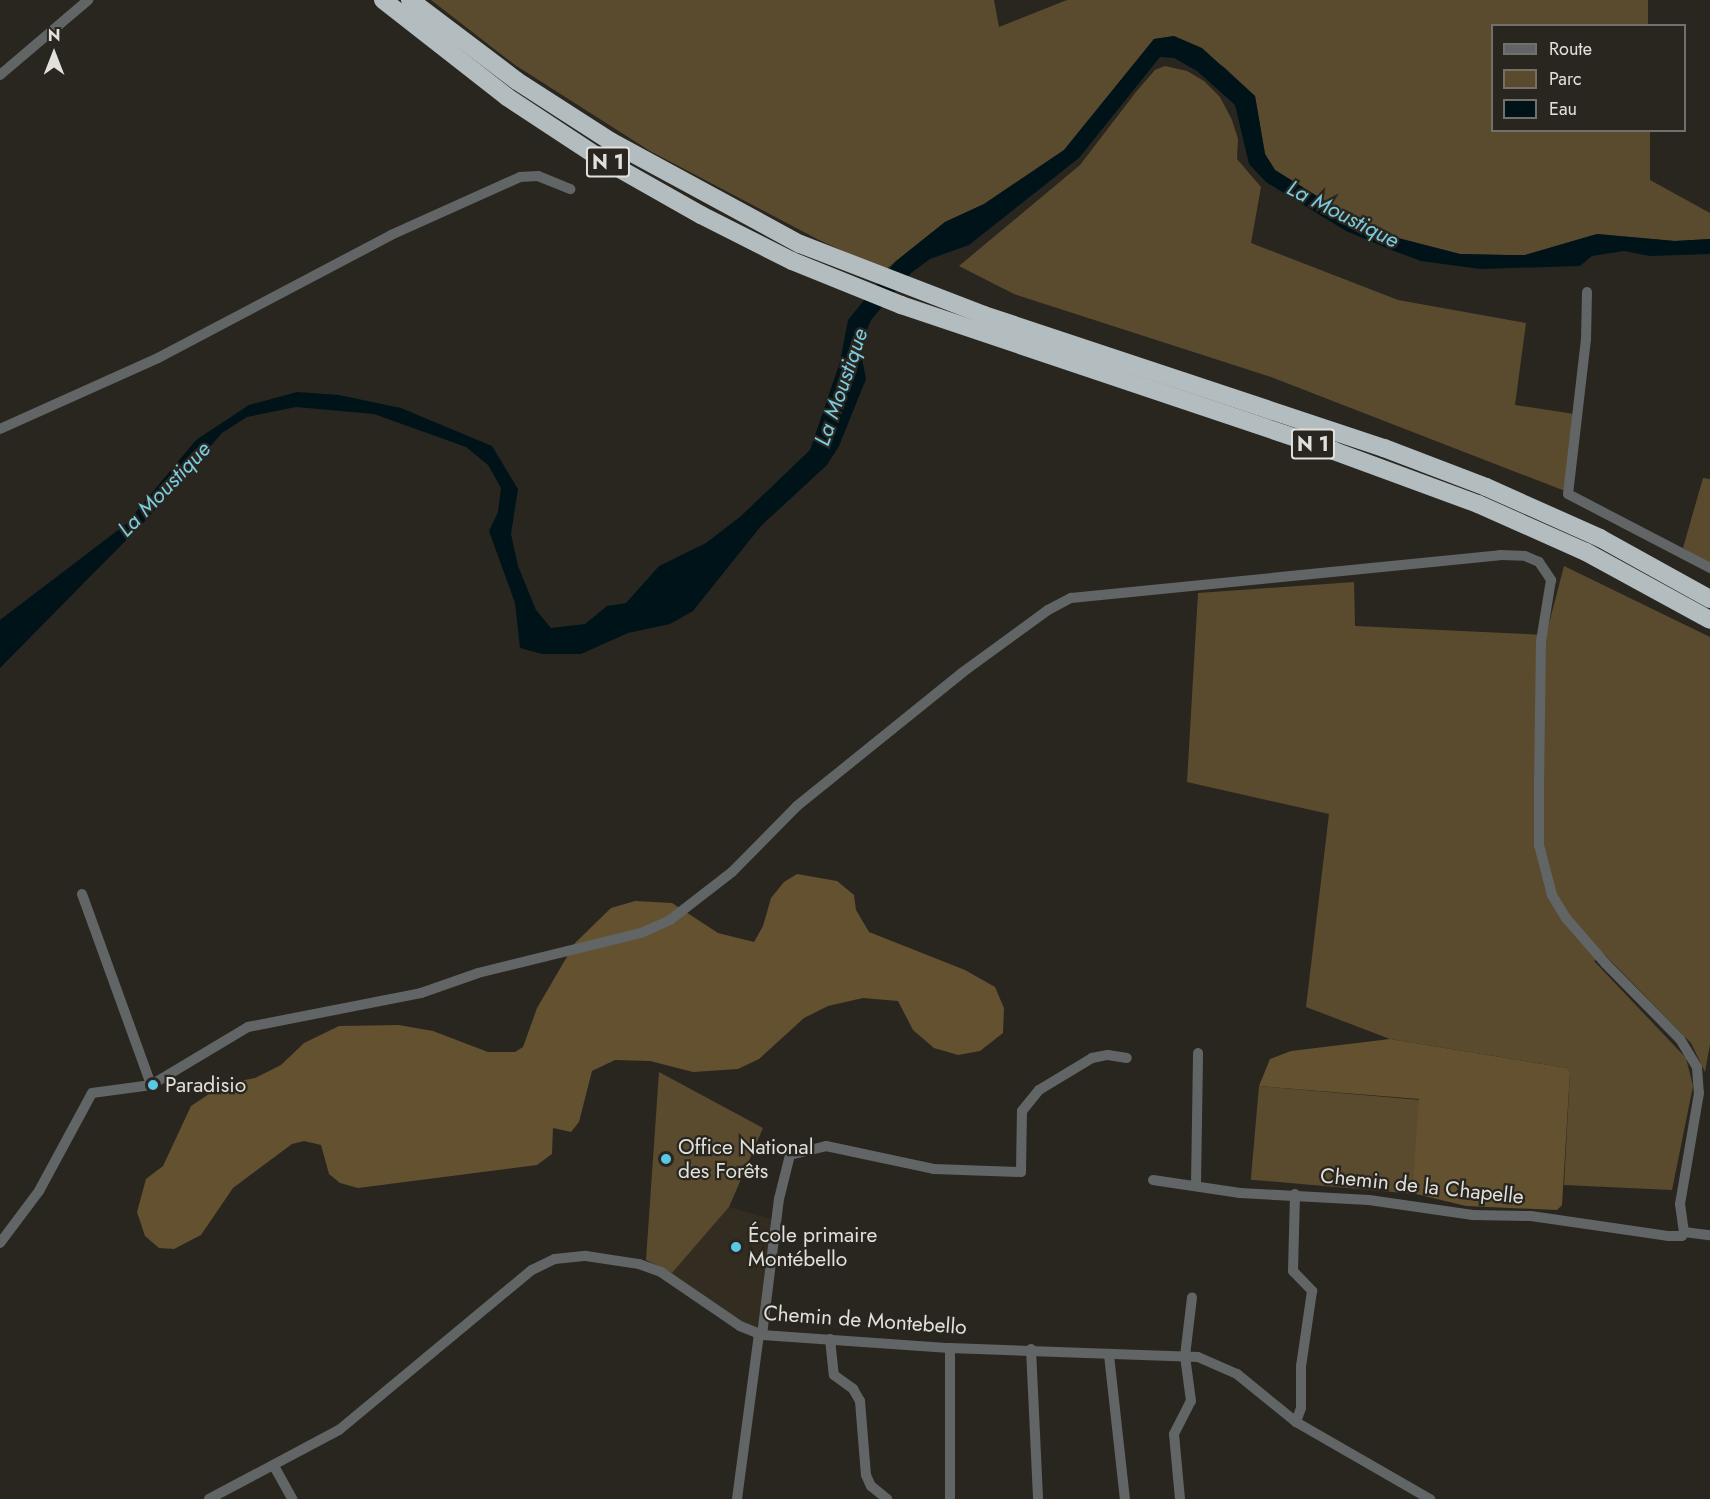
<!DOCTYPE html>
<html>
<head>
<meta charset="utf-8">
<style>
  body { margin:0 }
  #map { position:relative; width:1710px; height:1499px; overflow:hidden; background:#292620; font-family:Jost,sans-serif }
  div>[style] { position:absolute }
  .built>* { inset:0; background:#332c20 }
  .green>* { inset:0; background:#5b4b2e; transform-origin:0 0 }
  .forest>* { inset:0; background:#635130 }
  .water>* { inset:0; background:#001319 }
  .street>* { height:10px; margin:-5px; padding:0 5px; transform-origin:5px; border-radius:5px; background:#616566 }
  .highway>* { height:18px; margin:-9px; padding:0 9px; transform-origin:9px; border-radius:9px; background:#b3bdc0 }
  .dots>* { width:16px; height:16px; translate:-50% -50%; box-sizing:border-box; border:3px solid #292620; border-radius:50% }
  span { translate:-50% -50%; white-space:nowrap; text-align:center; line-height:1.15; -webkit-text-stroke:4.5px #292620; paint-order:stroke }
  .shield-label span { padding:2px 4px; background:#292620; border:2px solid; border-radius:4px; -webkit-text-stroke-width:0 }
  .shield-label { font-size:20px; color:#e2e0db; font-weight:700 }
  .poi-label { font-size:21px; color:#e2e0db }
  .left { translate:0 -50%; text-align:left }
  .street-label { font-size:21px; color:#e2e0db }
  .water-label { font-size:22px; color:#7ccce1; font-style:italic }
  .legend { position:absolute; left:1491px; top:24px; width:195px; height:108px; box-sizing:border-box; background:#292620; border:2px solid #73706b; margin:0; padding:8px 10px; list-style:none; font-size:18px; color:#e2e0db }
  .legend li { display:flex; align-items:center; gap:12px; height:30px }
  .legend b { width:30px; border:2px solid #73706b }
  .north { position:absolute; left:24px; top:24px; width:60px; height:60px; -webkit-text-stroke:4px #292620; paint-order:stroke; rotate:0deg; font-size:16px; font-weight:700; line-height:24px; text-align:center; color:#e2e0db }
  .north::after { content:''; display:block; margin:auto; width:21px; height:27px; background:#e2e0db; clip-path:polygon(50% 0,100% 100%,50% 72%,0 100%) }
</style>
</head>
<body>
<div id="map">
  <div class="built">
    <i style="clip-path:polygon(729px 1207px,781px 1222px,765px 1335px,668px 1277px)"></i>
  </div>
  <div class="green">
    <i style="clip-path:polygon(431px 0,994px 0,999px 27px,1067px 0,1648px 0,1648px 25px,1492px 26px,1492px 130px,1650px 131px,1650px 180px,1710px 213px,1710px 239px,1675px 241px,1597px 234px,1525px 255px,1507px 255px,1460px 254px,1398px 238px,1349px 216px,1275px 170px,1265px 154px,1255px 96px,1224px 67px,1174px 36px,1154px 39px,1064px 150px,984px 204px,945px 222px,885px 270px,819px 240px,650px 151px,515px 65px)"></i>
    <i style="clip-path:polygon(1165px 66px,1187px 71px,1204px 81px,1220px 97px,1232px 120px,1238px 139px,1237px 159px,1261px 187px,1251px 243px,1398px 300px,1526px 323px,1515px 405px,1574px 414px,1565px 491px,1271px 377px,1014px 294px,959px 266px,1080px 165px,1136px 92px,1155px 70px)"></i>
    <i style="clip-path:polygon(1703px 478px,1710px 479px,1710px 565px,1683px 548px)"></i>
    <i style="clip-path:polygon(1564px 566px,1710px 637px,1710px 1044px,1705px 1072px,1691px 1043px,1605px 955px,1594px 961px,1686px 1058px,1693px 1086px,1672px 1190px,1564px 1185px,1570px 1072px,1567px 1068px,1390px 1039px,1306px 1007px,1329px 814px,1187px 782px,1198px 593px,1354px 582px,1355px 626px,1546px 635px)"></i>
    <i style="clip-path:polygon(659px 1072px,763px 1128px,729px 1207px,672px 1273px,646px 1260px)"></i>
    <i style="left:1259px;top:1086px;width:162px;height:94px;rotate:5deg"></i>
  </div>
  <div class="forest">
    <i style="clip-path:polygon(797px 874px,837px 881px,854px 895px,856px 910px,869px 932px,965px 970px,995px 987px,1004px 1008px,1003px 1033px,980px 1051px,958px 1055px,934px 1048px,913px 1030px,898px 1001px,863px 998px,828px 1006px,804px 1018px,759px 1059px,738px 1069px,693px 1072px,650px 1061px,615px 1060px,592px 1071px,579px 1122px,571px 1132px,553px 1128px,552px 1154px,537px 1165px,358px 1188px,340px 1183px,329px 1174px,321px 1145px,304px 1141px,292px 1144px,233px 1188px,201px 1235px,174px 1249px,159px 1248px,145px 1236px,137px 1212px,146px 1179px,163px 1166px,191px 1106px,224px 1084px,255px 1078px,281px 1065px,304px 1043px,339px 1026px,399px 1025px,433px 1031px,488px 1052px,515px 1052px,523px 1047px,537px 1008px,575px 943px,611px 908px,635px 901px,672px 903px,718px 933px,754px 942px,763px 926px,771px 898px,784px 882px)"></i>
    <i style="clip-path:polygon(1390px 1039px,1567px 1068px,1570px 1072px,1562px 1205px,1557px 1210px,1466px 1206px,1412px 1193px,1419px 1099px,1259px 1086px,1270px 1059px,1291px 1051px)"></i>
  </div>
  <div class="water">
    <i style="clip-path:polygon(1174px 36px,1202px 48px,1255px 96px,1265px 154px,1275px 170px,1349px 216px,1398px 238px,1460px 254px,1507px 255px,1525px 255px,1597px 234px,1675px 241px,1710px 239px,1710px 254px,1650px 256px,1624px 251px,1592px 256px,1580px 266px,1480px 269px,1421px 261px,1394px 251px,1346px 231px,1266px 182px,1249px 164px,1235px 105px,1197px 71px,1174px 58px,1160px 57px,1079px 158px,969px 245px,930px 259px,911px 273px,871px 320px,860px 348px,866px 379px,839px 446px,827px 465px,761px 526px,693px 611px,670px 624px,628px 633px,581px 654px,542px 654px,520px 648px,515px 603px,489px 531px,498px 512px,501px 488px,488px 465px,466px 447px,374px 414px,296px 407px,247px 417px,222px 433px,146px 520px,0 668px,0 620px,126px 524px,196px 440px,249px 405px,297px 392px,339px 395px,401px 408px,492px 446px,518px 489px,511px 534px,518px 566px,536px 610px,551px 628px,585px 624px,607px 606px,626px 603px,659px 566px,706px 543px,741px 516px,810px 450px,840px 362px,848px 320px,896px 261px,945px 222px,984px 204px,1064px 150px,1154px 39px)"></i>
  </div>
  <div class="street">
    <i style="left:0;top:75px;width:116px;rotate:-40.4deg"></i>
    <i style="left:1587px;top:292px;width:47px;rotate:91.2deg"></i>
    <i style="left:1586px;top:339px;width:156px;rotate:96.6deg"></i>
    <i style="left:1568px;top:494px;width:160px;rotate:27.5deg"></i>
    <i style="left:0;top:429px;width:173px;rotate:-24.2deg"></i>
    <i style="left:158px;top:358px;width:263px;rotate:-27.8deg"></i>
    <i style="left:391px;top:235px;width:141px;rotate:-24.2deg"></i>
    <i style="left:520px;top:177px;width:18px;rotate:-3deg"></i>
    <i style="left:538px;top:176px;width:35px;rotate:22deg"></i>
    <i style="left:82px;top:894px;width:203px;rotate:70.1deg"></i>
    <i style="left:1153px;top:1180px;width:88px;rotate:8.5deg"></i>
    <i style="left:1240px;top:1193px;width:129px;rotate:3.1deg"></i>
    <i style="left:1369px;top:1200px;width:105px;rotate:8.2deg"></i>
    <i style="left:1473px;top:1215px;width:58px;rotate:1deg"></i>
    <i style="left:1531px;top:1216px;width:138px;rotate:8.3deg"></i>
    <i style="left:1668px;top:1236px;width:14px"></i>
    <i style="left:1682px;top:1236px;width:4px;rotate:-63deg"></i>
    <i style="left:1196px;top:1184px;width:131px;rotate:-89.1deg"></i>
    <i style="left:1295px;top:1194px;width:77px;rotate:91.5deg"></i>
    <i style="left:1293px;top:1271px;width:28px;rotate:46deg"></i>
    <i style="left:1312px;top:1291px;width:76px;rotate:98.3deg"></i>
    <i style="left:1301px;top:1366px;width:42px;rotate:90deg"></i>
    <i style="left:1301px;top:1408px;width:15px;rotate:110deg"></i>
    <i style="left:1684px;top:1232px;width:26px;rotate:7deg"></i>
    <i style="left:0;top:1243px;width:65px;rotate:-53.1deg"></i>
    <i style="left:39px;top:1191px;width:111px;rotate:-61.6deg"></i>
    <i style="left:92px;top:1093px;width:60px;rotate:-7.7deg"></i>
    <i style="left:151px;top:1085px;width:113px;rotate:-30.9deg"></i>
    <i style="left:248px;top:1027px;width:176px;rotate:-11.1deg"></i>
    <i style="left:421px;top:993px;width:60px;rotate:-19.3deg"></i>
    <i style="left:478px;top:973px;width:168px;rotate:-13.8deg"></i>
    <i style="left:641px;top:933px;width:32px;rotate:-24deg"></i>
    <i style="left:670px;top:920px;width:78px;rotate:-37.7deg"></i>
    <i style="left:732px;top:872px;width:93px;rotate:-45.4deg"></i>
    <i style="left:797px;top:806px;width:213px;rotate:-38.9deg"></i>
    <i style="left:963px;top:672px;width:105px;rotate:-36.1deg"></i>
    <i style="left:1048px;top:610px;width:26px;rotate:-28deg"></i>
    <i style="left:1071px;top:598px;width:431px;rotate:-5.7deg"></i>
    <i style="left:1500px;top:555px;width:25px;rotate:2deg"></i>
    <i style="left:1525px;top:556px;width:15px;rotate:23deg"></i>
    <i style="left:1539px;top:562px;width:22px;rotate:56deg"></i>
    <i style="left:1551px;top:580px;width:62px;rotate:99.3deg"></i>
    <i style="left:1541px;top:641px;width:140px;rotate:90.8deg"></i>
    <i style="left:1539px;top:781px;width:64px;rotate:90deg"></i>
    <i style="left:1539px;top:845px;width:52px;rotate:75.4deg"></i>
    <i style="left:1552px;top:895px;width:27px;rotate:59deg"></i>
    <i style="left:1566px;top:918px;width:60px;rotate:49.1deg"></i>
    <i style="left:1605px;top:963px;width:107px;rotate:45.4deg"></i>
    <i style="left:1680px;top:1039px;width:33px;rotate:59deg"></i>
    <i style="left:1697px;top:1067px;width:26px;rotate:86deg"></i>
    <i style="left:1699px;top:1093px;width:113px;rotate:99.7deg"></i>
    <i style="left:1680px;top:1204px;width:28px;rotate:82deg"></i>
    <i style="left:762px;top:1335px;width:137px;rotate:-82.9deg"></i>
    <i style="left:779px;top:1199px;width:45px;rotate:-76deg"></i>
    <i style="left:790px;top:1155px;width:37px;rotate:-14deg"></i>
    <i style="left:826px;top:1146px;width:110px;rotate:12deg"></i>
    <i style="left:934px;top:1169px;width:87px;rotate:2deg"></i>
    <i style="left:1021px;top:1172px;width:61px;rotate:-89.1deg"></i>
    <i style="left:1022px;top:1111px;width:27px;rotate:-51deg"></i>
    <i style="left:1039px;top:1090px;width:62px;rotate:-31.1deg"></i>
    <i style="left:1092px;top:1058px;width:16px;rotate:-11deg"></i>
    <i style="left:1108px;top:1055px;width:19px;rotate:9deg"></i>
    <i style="left:830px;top:1339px;width:36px;rotate:84deg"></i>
    <i style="left:834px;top:1375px;width:24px;rotate:36deg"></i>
    <i style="left:853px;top:1389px;width:14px;rotate:60deg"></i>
    <i style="left:860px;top:1401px;width:74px;rotate:85.4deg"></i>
    <i style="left:866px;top:1475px;width:12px;rotate:66deg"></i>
    <i style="left:871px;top:1486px;width:21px;rotate:39deg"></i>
    <i style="left:1031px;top:1349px;width:150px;rotate:87.3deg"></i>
    <i style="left:1109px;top:1355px;width:145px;rotate:83.7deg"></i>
    <i style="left:274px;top:1466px;width:38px;rotate:61deg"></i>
    <i style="left:209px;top:1499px;width:147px;rotate:-28deg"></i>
    <i style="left:339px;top:1430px;width:251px;rotate:-39.7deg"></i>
    <i style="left:532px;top:1270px;width:25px;rotate:-26deg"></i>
    <i style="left:555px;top:1259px;width:31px;rotate:-6deg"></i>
    <i style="left:586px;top:1256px;width:54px;rotate:8.6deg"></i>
    <i style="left:639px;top:1264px;width:23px;rotate:20deg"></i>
    <i style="left:661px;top:1272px;width:96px;rotate:34.4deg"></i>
    <i style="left:740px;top:1326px;width:24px;rotate:22deg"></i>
    <i style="left:762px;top:1335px;width:188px;rotate:4deg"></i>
    <i style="left:950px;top:1348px;width:248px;rotate:2.1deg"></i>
    <i style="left:1198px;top:1357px;width:43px;rotate:23.6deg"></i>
    <i style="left:1237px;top:1374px;width:76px;rotate:39.1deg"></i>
    <i style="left:1296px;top:1422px;width:155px;rotate:29.9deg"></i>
    <i style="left:737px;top:1499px;width:166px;rotate:-82.4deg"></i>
    <i style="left:950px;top:1499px;width:151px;rotate:-90deg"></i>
    <i style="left:1180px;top:1499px;width:65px;rotate:-95.3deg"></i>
    <i style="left:1174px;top:1434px;width:37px;rotate:-63deg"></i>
    <i style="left:1191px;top:1401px;width:45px;rotate:-97.6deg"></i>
    <i style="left:1185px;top:1356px;width:59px;rotate:-83.2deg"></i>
  </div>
  <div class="highway">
    <i style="left:383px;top:0;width:157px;rotate:38deg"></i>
    <i style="left:507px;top:97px;width:105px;rotate:33.4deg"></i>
    <i style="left:595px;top:155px;width:122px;rotate:29.5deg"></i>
    <i style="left:701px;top:215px;width:102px;rotate:26.8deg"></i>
    <i style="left:792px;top:261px;width:118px;rotate:22deg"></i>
    <i style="left:901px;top:305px;width:457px;rotate:18.6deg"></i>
    <i style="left:1334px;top:451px;width:153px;rotate:20.2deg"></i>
    <i style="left:1478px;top:504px;width:118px;rotate:24deg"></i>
    <i style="left:1586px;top:552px;width:141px;rotate:28.7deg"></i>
    <i style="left:410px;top:0;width:134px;rotate:37.1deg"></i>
    <i style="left:517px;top:81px;width:111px;rotate:32.8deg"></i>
    <i style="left:610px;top:141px;width:216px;rotate:28.5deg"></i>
    <i style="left:800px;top:244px;width:197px;rotate:21.1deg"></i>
    <i style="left:984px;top:315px;width:422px;rotate:18.4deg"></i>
    <i style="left:1384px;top:448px;width:109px;rotate:20.9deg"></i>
    <i style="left:1486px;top:487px;width:125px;rotate:24.1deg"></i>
    <i style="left:1600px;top:538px;width:126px;rotate:29deg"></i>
  </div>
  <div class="dots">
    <i style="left:153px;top:1085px;background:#58c8e4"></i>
    <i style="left:666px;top:1159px;background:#58c8e4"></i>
    <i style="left:736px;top:1247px;background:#58c8e4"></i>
  </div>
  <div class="shield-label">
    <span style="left:608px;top:162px">N 1</span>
    <span style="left:1313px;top:444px">N 1</span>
  </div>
  <div class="poi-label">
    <span class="left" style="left:165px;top:1085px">Paradisio</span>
    <span class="left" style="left:678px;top:1159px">Office National<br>des Forêts</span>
    <span class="left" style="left:748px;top:1247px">École primaire<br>Montébello</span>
  </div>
  <div class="street-label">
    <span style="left:1422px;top:1186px;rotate:6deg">Chemin de la Chapelle</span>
    <span style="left:865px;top:1320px;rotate:4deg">Chemin de Montebello</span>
  </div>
  <div class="water-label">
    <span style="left:1343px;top:214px;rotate:27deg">La Moustique</span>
    <span style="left:841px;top:387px;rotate:-71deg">La Moustique</span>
    <span style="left:164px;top:489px;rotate:-46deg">La Moustique</span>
  </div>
  <ul class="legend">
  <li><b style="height:8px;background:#616566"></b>Route</li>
  <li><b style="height:16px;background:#5b4b2e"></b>Parc</li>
  <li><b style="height:16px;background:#001319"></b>Eau</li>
  </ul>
  <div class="north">N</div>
</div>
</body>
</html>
